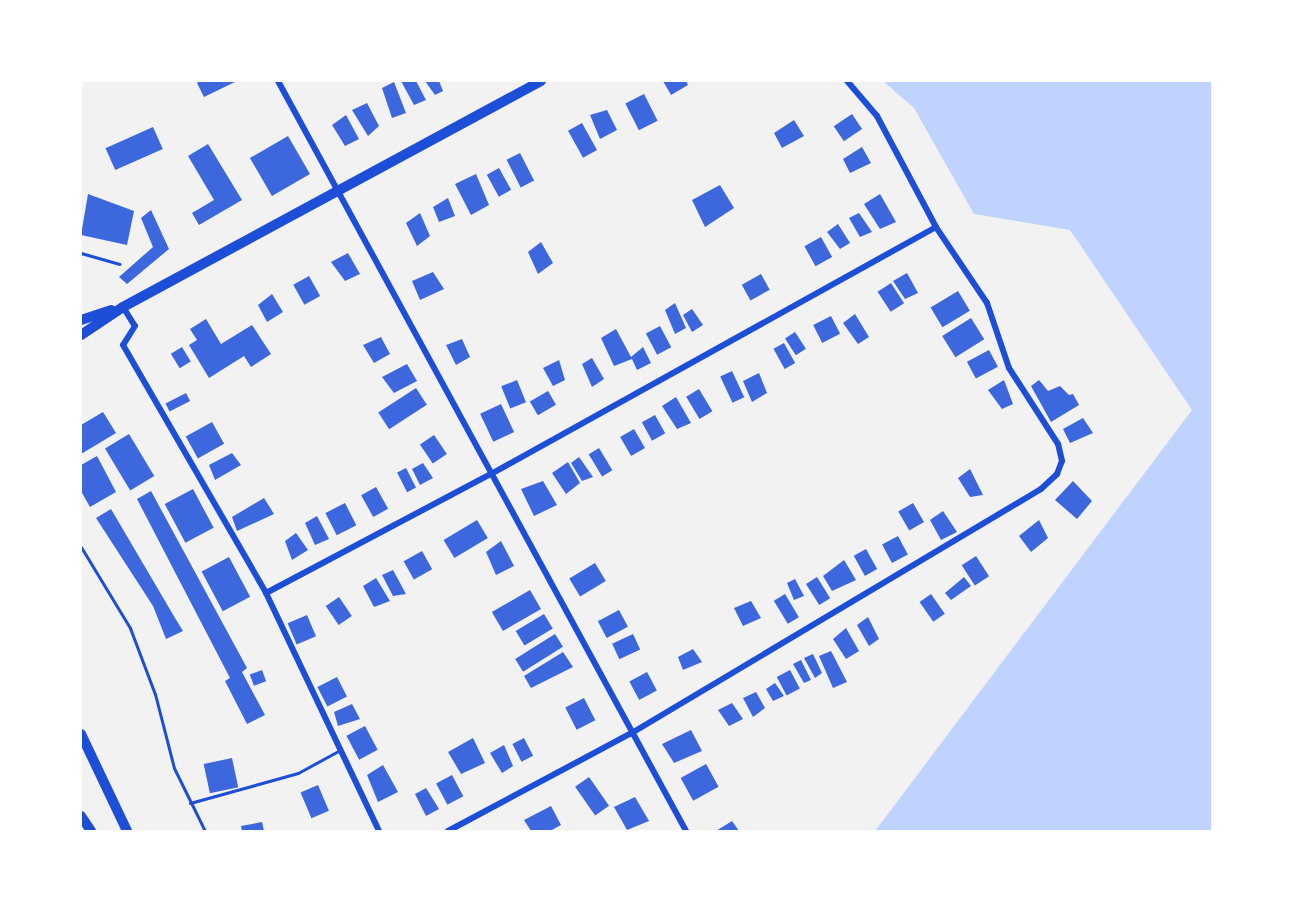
<!DOCTYPE html>
<html>
<head>
<meta charset="utf-8">
<style>
  body { margin:0 }
  #map { position:relative; width:1293px; height:912px; overflow:hidden; background:#f2f2f2; font-family:Arial,sans-serif }
  div>[style] { position:absolute }
  .water>* { inset:0; background:#bfd3fe }
  .building>* { inset:0; background:#3d67dc; transform-origin:0 0 }
  .service>* { height:3px; margin:-1.5px; padding:0 1.5px; transform-origin:1.5px; border-radius:1.5px; background:#1d4ed8 }
  .minor>* { height:6px; margin:-3px; padding:0 3px; transform-origin:3px; border-radius:3px; background:#1d4ed8 }
  .primary>* { height:10px; margin:-5px; padding:0 5px; transform-origin:5px; border-radius:5px; background:#1d4ed8 }
  span { translate:-50% -50%; white-space:nowrap; text-align:center; line-height:1.15; -webkit-text-stroke:4.5px #fff; paint-order:stroke }
  .frame { position:absolute; inset:0; border:82px solid #fff; pointer-events:none }
</style>
</head>
<body>
<div id="map">
  <div class="water">
    <i style="clip-path:polygon(883px 81px,1212px 81px,1212px 831px,875px 831px,1192px 410px,1070px 230px,974px 214px,914px 108px)"></i>
  </div>
  <div class="building">
    <i style="clip-path:polygon(200px 81px,237px 81px,204px 97px,197px 83px)"></i>
    <i style="clip-path:polygon(401px 81px,416px 81px,426px 100px,414px 105px)"></i>
    <i style="clip-path:polygon(425px 81px,439px 81px,443px 91px,435px 95px)"></i>
    <i style="clip-path:polygon(663px 81px,686px 81px,688px 85px,671px 95px)"></i>
    <i style="clip-path:polygon(394px 82px,406px 113px,392px 118px,382px 88px)"></i>
    <i style="left:644px;top:94px;width:30px;height:21px;rotate:63deg"></i>
    <i style="clip-path:polygon(367px 103px,379px 126px,368px 136px,352px 110px)"></i>
    <i style="clip-path:polygon(607px 110px,617px 130px,600px 139px,590px 115px)"></i>
    <i style="left:852px;top:114px;width:18px;height:22px;rotate:56deg"></i>
    <i style="clip-path:polygon(346px 115px,359px 139px,345px 146px,332px 125px)"></i>
    <i style="clip-path:polygon(794px 120px,804px 136px,782px 148px,774px 133px)"></i>
    <i style="left:582px;top:123px;width:31px;height:16px;rotate:61deg"></i>
    <i style="left:153px;top:127px;width:24px;height:52px;rotate:66deg"></i>
    <i style="left:288px;top:136px;width:44px;height:44px;rotate:60deg"></i>
    <i style="clip-path:polygon(208px 144px,242px 200px,199px 225px,192px 213px,214px 200px,188px 156px)"></i>
    <i style="clip-path:polygon(862px 147px,871px 163px,850px 173px,843px 159px)"></i>
    <i style="left:520px;top:153px;width:31px;height:15px;rotate:63deg"></i>
    <i style="left:499px;top:168px;width:25px;height:14px;rotate:61deg"></i>
    <i style="clip-path:polygon(476px 174px,489px 205px,471px 215px,455px 184px)"></i>
    <i style="clip-path:polygon(720px 185px,734px 208px,705px 227px,692px 200px)"></i>
    <i style="clip-path:polygon(88px 194px,134px 211px,127px 245px,81px 235px)"></i>
    <i style="clip-path:polygon(880px 194px,896px 222px,880px 229px,864px 204px)"></i>
    <i style="clip-path:polygon(448px 198px,455px 216px,439px 222px,433px 207px)"></i>
    <i style="clip-path:polygon(151px 210px,169px 249px,127px 284px,119px 277px,153px 247px,141px 218px)"></i>
    <i style="clip-path:polygon(420px 213px,430px 236px,417px 246px,406px 223px)"></i>
    <i style="clip-path:polygon(859px 213px,872px 232px,860px 237px,849px 218px)"></i>
    <i style="clip-path:polygon(838px 224px,850px 243px,840px 249px,827px 232px)"></i>
    <i style="left:821px;top:237px;width:23px;height:19px;rotate:61deg"></i>
    <i style="clip-path:polygon(541px 242px,553px 263px,538px 274px,528px 252px)"></i>
    <i style="clip-path:polygon(348px 253px,360px 274px,345px 281px,331px 262px)"></i>
    <i style="clip-path:polygon(433px 272px,444px 289px,420px 300px,412px 281px)"></i>
    <i style="clip-path:polygon(907px 273px,918px 293px,905px 299px,893px 281px)"></i>
    <i style="left:761px;top:274px;width:18px;height:22px;rotate:61deg"></i>
    <i style="left:309px;top:276px;width:23px;height:18px;rotate:61deg"></i>
    <i style="left:891px;top:283px;width:24px;height:16px;rotate:57deg"></i>
    <i style="left:958px;top:291px;width:23px;height:32px;rotate:59deg"></i>
    <i style="clip-path:polygon(272px 294px,283px 312px,267px 322px,258px 305px)"></i>
    <i style="clip-path:polygon(675px 303px,686px 328px,675px 334px,665px 310px)"></i>
    <i style="clip-path:polygon(692px 309px,703px 325px,692px 332px,683px 315px)"></i>
    <i style="clip-path:polygon(855px 314px,869px 337px,858px 344px,843px 323px)"></i>
    <i style="left:831px;top:316px;width:20px;height:20px;rotate:63deg"></i>
    <i style="left:971px;top:318px;width:25px;height:34px;rotate:58deg"></i>
    <i style="clip-path:polygon(206px 319px,221px 344px,252px 325px,271px 354px,251px 367px,244px 356px,209px 378px,189px 345px,197px 340px,190px 329px)"></i>
    <i style="left:660px;top:326px;width:24px;height:16px;rotate:62deg"></i>
    <i style="clip-path:polygon(616px 329px,631px 357px,643px 347px,651px 363px,637px 370px,632px 359px,614px 366px,601px 338px)"></i>
    <i style="left:795px;top:332px;width:20px;height:12px;rotate:57deg"></i>
    <i style="clip-path:polygon(381px 337px,390px 354px,374px 363px,363px 345px)"></i>
    <i style="clip-path:polygon(462px 339px,470px 357px,456px 365px,446px 345px)"></i>
    <i style="left:784px;top:343px;width:23px;height:12px;rotate:61deg"></i>
    <i style="left:182px;top:347px;width:17px;height:13px;rotate:59deg"></i>
    <i style="left:989px;top:350px;width:19px;height:25px;rotate:62deg"></i>
    <i style="clip-path:polygon(592px 358px,604px 379px,592px 387px,582px 364px)"></i>
    <i style="clip-path:polygon(559px 360px,565px 380px,553px 386px,543px 368px)"></i>
    <i style="clip-path:polygon(407px 364px,417px 381px,394px 393px,382px 377px)"></i>
    <i style="left:732px;top:371px;width:29px;height:13px;rotate:65deg"></i>
    <i style="clip-path:polygon(759px 373px,767px 393px,752px 402px,743px 381px)"></i>
    <i style="left:517px;top:380px;width:24px;height:17px;rotate:68deg"></i>
    <i style="clip-path:polygon(1004px 380px,1013px 404px,1002px 409px,988px 390px)"></i>
    <i style="clip-path:polygon(1039px 380px,1048px 391px,1060px 386px,1069px 395px,1073px 394px,1079px 405px,1051px 422px,1031px 386px)"></i>
    <i style="left:416px;top:388px;width:20px;height:45px;rotate:57deg"></i>
    <i style="left:699px;top:389px;width:26px;height:15px;rotate:59deg"></i>
    <i style="left:548px;top:391px;width:16px;height:21px;rotate:60deg"></i>
    <i style="left:186px;top:393px;width:9px;height:23px;rotate:63deg"></i>
    <i style="clip-path:polygon(676px 397px,691px 423px,677px 429px,662px 406px)"></i>
    <i style="left:501px;top:404px;width:31px;height:23px;rotate:65deg"></i>
    <i style="clip-path:polygon(103px 412px,116px 433px,81px 454px,81px 425px)"></i>
    <i style="left:655px;top:415px;width:21px;height:15px;rotate:61deg"></i>
    <i style="clip-path:polygon(1083px 418px,1093px 433px,1070px 443px,1063px 429px)"></i>
    <i style="left:212px;top:422px;width:25px;height:30px;rotate:61deg"></i>
    <i style="left:634px;top:429px;width:22px;height:16px;rotate:60deg"></i>
    <i style="left:129px;top:434px;width:49px;height:28px;rotate:59deg"></i>
    <i style="left:434px;top:435px;width:23px;height:17px;rotate:56deg"></i>
    <i style="left:599px;top:448px;width:26px;height:12px;rotate:59deg"></i>
    <i style="clip-path:polygon(232px 453px,241px 465px,215px 480px,209px 465px)"></i>
    <i style="clip-path:polygon(97px 456px,116px 492px,90px 507px,81px 491px,81px 465px)"></i>
    <i style="clip-path:polygon(579px 457px,593px 477px,582px 481px,571px 463px)"></i>
    <i style="clip-path:polygon(568px 462px,580px 483px,566px 494px,552px 473px)"></i>
    <i style="clip-path:polygon(423px 463px,433px 478px,420px 485px,412px 469px)"></i>
    <i style="left:406px;top:468px;width:22px;height:10px;rotate:63deg"></i>
    <i style="clip-path:polygon(970px 469px,983px 495px,970px 497px,958px 478px)"></i>
    <i style="clip-path:polygon(543px 481px,557px 505px,534px 516px,521px 489px)"></i>
    <i style="clip-path:polygon(1073px 481px,1092px 501px,1077px 519px,1055px 500px)"></i>
    <i style="left:376px;top:487px;width:25px;height:17px;rotate:61deg"></i>
    <i style="left:193px;top:489px;width:44px;height:32px;rotate:62deg"></i>
    <i style="clip-path:polygon(151px 491px,247px 668px,242px 672px,265px 715px,247px 724px,225px 681px,230px 678px,137px 499px)"></i>
    <i style="clip-path:polygon(264px 498px,274px 514px,237px 531px,232px 517px)"></i>
    <i style="left:345px;top:503px;width:25px;height:22px;rotate:63deg"></i>
    <i style="left:913px;top:503px;width:22px;height:17px;rotate:60deg"></i>
    <i style="clip-path:polygon(111px 509px,175px 618px,183px 631px,166px 639px,153px 606px,96px 518px)"></i>
    <i style="clip-path:polygon(943px 511px,957px 532px,941px 540px,930px 520px)"></i>
    <i style="clip-path:polygon(317px 516px,329px 539px,315px 545px,305px 523px)"></i>
    <i style="left:477px;top:520px;width:21px;height:39px;rotate:59deg"></i>
    <i style="clip-path:polygon(1039px 520px,1048px 538px,1031px 552px,1019px 536px)"></i>
    <i style="clip-path:polygon(296px 533px,308px 550px,292px 560px,285px 541px)"></i>
    <i style="left:898px;top:536px;width:21px;height:18px;rotate:62deg"></i>
    <i style="clip-path:polygon(501px 541px,514px 566px,496px 575px,486px 552px)"></i>
    <i style="left:866px;top:549px;width:23px;height:14px;rotate:61deg"></i>
    <i style="left:422px;top:551px;width:21px;height:21px;rotate:61deg"></i>
    <i style="left:976px;top:556px;width:24px;height:17px;rotate:57deg"></i>
    <i style="left:229px;top:557px;width:45px;height:31px;rotate:62deg"></i>
    <i style="clip-path:polygon(844px 560px,856px 580px,832px 591px,823px 576px)"></i>
    <i style="left:595px;top:563px;width:21px;height:30px;rotate:59deg"></i>
    <i style="clip-path:polygon(393px 570px,406px 594px,393px 596px,382px 575px)"></i>
    <i style="left:817px;top:577px;width:25px;height:13px;rotate:58deg"></i>
    <i style="clip-path:polygon(964px 577px,971px 586px,951px 600px,945px 593px)"></i>
    <i style="clip-path:polygon(376px 578px,390px 601px,374px 607px,363px 586px)"></i>
    <i style="clip-path:polygon(795px 579px,804px 596px,794px 600px,787px 583px)"></i>
    <i style="left:530px;top:590px;width:22px;height:44px;rotate:60deg"></i>
    <i style="left:785px;top:594px;width:27px;height:13px;rotate:59deg"></i>
    <i style="left:931px;top:594px;width:24px;height:14px;rotate:55deg"></i>
    <i style="left:339px;top:597px;width:23px;height:16px;rotate:56deg"></i>
    <i style="clip-path:polygon(751px 601px,761px 618px,743px 626px,734px 608px)"></i>
    <i style="left:619px;top:610px;width:19px;height:24px;rotate:62deg"></i>
    <i style="left:544px;top:614px;width:17px;height:33px;rotate:59deg"></i>
    <i style="left:307px;top:615px;width:23px;height:21px;rotate:67deg"></i>
    <i style="clip-path:polygon(868px 617px,879px 639px,869px 646px,857px 625px)"></i>
    <i style="clip-path:polygon(846px 628px,859px 651px,846px 659px,833px 639px)"></i>
    <i style="left:555px;top:634px;width:15px;height:47px;rotate:58deg"></i>
    <i style="left:633px;top:634px;width:17px;height:23px;rotate:65deg"></i>
    <i style="clip-path:polygon(693px 649px,702px 662px,683px 670px,678px 657px)"></i>
    <i style="clip-path:polygon(831px 651px,847px 682px,833px 688px,819px 656px)"></i>
    <i style="clip-path:polygon(563px 652px,573px 667px,531px 688px,524px 676px)"></i>
    <i style="clip-path:polygon(813px 654px,822px 673px,815px 678px,804px 658px)"></i>
    <i style="clip-path:polygon(801px 660px,811px 680px,804px 683px,793px 664px)"></i>
    <i style="left:262px;top:670px;width:12px;height:13px;rotate:70deg"></i>
    <i style="left:790px;top:670px;width:21px;height:15px;rotate:62deg"></i>
    <i style="left:647px;top:672px;width:21px;height:20px;rotate:62deg"></i>
    <i style="left:337px;top:677px;width:22px;height:22px;rotate:63deg"></i>
    <i style="clip-path:polygon(775px 683px,784px 696px,773px 701px,766px 689px)"></i>
    <i style="clip-path:polygon(756px 692px,765px 708px,753px 717px,743px 698px)"></i>
    <i style="left:584px;top:698px;width:25px;height:21px;rotate:63deg"></i>
    <i style="clip-path:polygon(732px 703px,743px 719px,729px 726px,718px 710px)"></i>
    <i style="clip-path:polygon(352px 704px,360px 719px,338px 726px,334px 712px)"></i>
    <i style="left:365px;top:726px;width:27px;height:21px;rotate:62deg"></i>
    <i style="clip-path:polygon(691px 730px,702px 751px,674px 763px,662px 744px)"></i>
    <i style="clip-path:polygon(473px 738px,485px 763px,461px 774px,448px 752px)"></i>
    <i style="left:524px;top:738px;width:20px;height:13px;rotate:63deg"></i>
    <i style="clip-path:polygon(504px 745px,513px 766px,502px 773px,490px 753px)"></i>
    <i style="left:232px;top:758px;width:30px;height:29px;rotate:78deg"></i>
    <i style="left:706px;top:764px;width:26px;height:29px;rotate:61deg"></i>
    <i style="clip-path:polygon(383px 765px,398px 792px,378px 802px,367px 775px)"></i>
    <i style="left:452px;top:775px;width:24px;height:18px;rotate:62deg"></i>
    <i style="left:589px;top:777px;width:35px;height:17px;rotate:55deg"></i>
    <i style="left:318px;top:785px;width:28px;height:19px;rotate:67deg"></i>
    <i style="clip-path:polygon(426px 788px,439px 809px,426px 816px,415px 794px)"></i>
    <i style="clip-path:polygon(635px 797px,649px 821px,627px 830px,614px 807px)"></i>
    <i style="clip-path:polygon(551px 806px,561px 825px,550px 831px,531px 831px,524px 820px)"></i>
    <i style="clip-path:polygon(732px 821px,739px 831px,716px 831px)"></i>
    <i style="clip-path:polygon(262px 822px,264px 831px,242px 831px,241px 826px)"></i>
  </div>
  <div class="service">
    <i style="left:81px;top:253px;width:40px;rotate:16deg"></i>
    <i style="left:81px;top:547px;width:95px;rotate:58.8deg"></i>
    <i style="left:130px;top:628px;width:71px;rotate:69.3deg"></i>
    <i style="left:155px;top:694px;width:76px;rotate:75.6deg"></i>
    <i style="left:174px;top:768px;width:70px;rotate:63.8deg"></i>
    <i style="left:190px;top:803px;width:112px;rotate:-15.5deg"></i>
    <i style="left:298px;top:773px;width:48px;rotate:-28.7deg"></i>
  </div>
  <div class="minor">
    <i style="left:278px;top:81px;width:854px;rotate:61.45deg"></i>
    <i style="left:123px;top:307px;width:22px;rotate:58deg"></i>
    <i style="left:135px;top:326px;width:22px;rotate:122deg"></i>
    <i style="left:123px;top:345px;width:286px;rotate:60deg"></i>
    <i style="left:266px;top:593px;width:263px;rotate:64.6deg"></i>
    <i style="left:266px;top:593px;width:255px;rotate:-27.9deg"></i>
    <i style="left:491px;top:474px;width:509px;rotate:-29.03deg"></i>
    <i style="left:448px;top:831px;width:206px;rotate:-28.1deg"></i>
    <i style="left:630px;top:734px;width:478px;rotate:-30.8deg"></i>
    <i style="left:1041px;top:489px;width:22px;rotate:-43deg"></i>
    <i style="left:1057px;top:474px;width:14px;rotate:-69deg"></i>
    <i style="left:1062px;top:461px;width:17px;rotate:-103deg"></i>
    <i style="left:1058px;top:444px;width:90px;rotate:-122.8deg"></i>
    <i style="left:1009px;top:368px;width:69px;rotate:-108.7deg"></i>
    <i style="left:987px;top:303px;width:92px;rotate:-123.9deg"></i>
    <i style="left:936px;top:227px;width:126px;rotate:-118deg"></i>
    <i style="left:877px;top:116px;width:46px;rotate:-130.6deg"></i>
  </div>
  <div class="primary">
    <i style="left:81px;top:320px;width:32px;rotate:-18deg"></i>
    <i style="left:81px;top:335px;width:50px;rotate:-33.7deg"></i>
    <i style="left:123px;top:307px;width:475px;rotate:-28.4deg"></i>
    <i style="left:81px;top:734px;width:107px;rotate:64.6deg"></i>
    <i style="left:81px;top:816px;width:18px;rotate:56deg"></i>
  </div>
  <div class="frame"></div>
</div>
</body>
</html>
